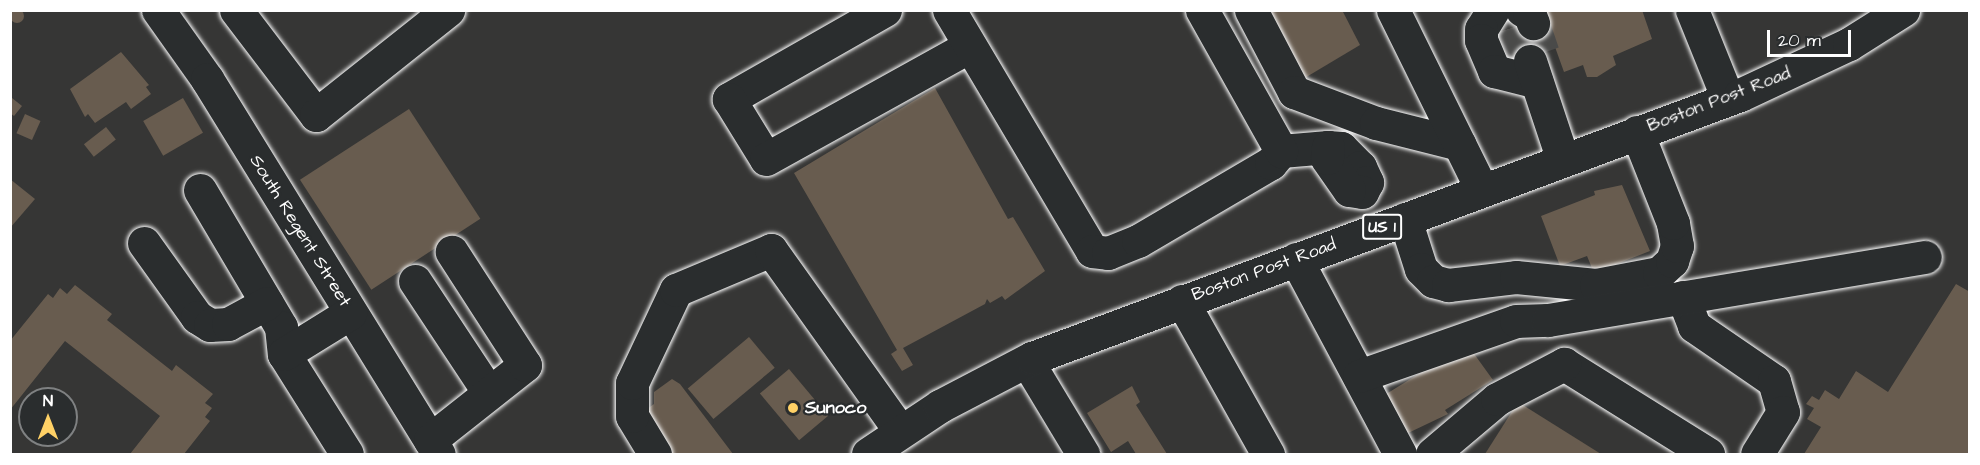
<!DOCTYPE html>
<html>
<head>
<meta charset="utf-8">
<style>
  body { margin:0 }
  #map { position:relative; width:1980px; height:465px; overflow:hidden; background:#363635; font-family:"Architects Daughter",sans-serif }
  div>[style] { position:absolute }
  .building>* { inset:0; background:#685c4f; transform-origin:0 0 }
  .round { border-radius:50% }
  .minor-tunnel>* { height:33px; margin-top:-16.5px; transform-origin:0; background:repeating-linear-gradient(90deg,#4a4a49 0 33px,transparent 0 49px) }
  .roads { filter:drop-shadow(0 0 2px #fff) drop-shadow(0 0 2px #fff) }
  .minor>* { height:33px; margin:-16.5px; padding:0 16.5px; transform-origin:16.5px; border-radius:16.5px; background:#2a2d2e }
  .major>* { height:33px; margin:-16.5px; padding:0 16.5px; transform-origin:16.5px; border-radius:16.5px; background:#2a2d2e }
  .dots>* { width:16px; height:16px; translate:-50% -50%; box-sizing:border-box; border:3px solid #2a2d2e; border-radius:50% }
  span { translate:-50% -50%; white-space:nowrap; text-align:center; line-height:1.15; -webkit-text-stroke:4.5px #2a2d2e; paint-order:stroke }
  .shield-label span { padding:2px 4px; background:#2a2d2e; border:2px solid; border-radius:4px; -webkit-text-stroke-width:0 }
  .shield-label { font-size:16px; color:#fff; font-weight:700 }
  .street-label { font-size:18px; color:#fff }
  .poi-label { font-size:18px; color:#fff; font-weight:700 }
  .left { translate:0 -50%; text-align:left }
  .frame { position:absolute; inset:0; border:12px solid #fff; pointer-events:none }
  .north { position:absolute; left:18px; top:387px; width:60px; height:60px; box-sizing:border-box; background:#2a2d2e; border:2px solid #7f8182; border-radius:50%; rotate:0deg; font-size:16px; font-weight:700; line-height:24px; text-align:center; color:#fff }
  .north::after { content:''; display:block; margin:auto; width:21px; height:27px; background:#ffd166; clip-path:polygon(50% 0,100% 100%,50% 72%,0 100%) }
  .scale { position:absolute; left:1767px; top:30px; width:84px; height:27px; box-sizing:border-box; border:3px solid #fff; border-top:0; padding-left:8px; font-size:18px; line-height:21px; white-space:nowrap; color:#fff; -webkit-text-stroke:4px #2a2d2e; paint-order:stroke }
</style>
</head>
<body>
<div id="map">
  <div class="building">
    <i class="round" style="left:10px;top:9px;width:14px;height:14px"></i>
    <i style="clip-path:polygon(1255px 10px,1342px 10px,1360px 45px,1303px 79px)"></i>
    <i style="clip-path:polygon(1544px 10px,1642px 10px,1652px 39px,1613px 56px,1616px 65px,1597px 77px,1587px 77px,1583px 65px,1564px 72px,1555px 47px,1507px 68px,1494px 34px,1531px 22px)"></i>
    <i style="clip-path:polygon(121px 52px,149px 85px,146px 87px,151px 94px,131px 109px,126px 102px,95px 123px,88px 114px,85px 117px,70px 89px)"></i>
    <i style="clip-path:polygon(935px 88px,1008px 219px,1013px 217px,1045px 271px,1005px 300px,1002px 296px,990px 303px,987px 299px,985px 304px,903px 348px,913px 365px,902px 371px,891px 354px,897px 350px,794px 173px)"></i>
    <i style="clip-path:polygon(12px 98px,22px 106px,14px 116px,10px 113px)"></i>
    <i style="left:183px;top:98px;width:40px;height:46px;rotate:60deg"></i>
    <i style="left:409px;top:109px;width:131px;height:130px;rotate:57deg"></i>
    <i style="left:25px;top:114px;width:17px;height:21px;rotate:24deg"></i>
    <i style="left:106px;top:127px;width:16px;height:28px;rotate:52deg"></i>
    <i style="clip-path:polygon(10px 179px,35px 199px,10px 228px)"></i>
    <i style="clip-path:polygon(1622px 185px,1650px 251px,1594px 273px,1587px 256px,1560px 266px,1541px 216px,1595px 195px,1594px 191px)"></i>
    <i style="clip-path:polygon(1956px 284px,1970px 292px,1970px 454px,1804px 454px,1821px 427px,1807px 419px,1814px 408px,1806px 404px,1812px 396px,1819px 400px,1825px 390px,1839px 399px,1856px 371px,1888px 392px)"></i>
    <i style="clip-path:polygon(75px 285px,112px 314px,107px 320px,172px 371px,176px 365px,213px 394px,205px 403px,212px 408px,205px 417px,210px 421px,184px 454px,130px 454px,160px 416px,65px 341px,10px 410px,10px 341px,48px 294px,53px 298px,60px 288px,67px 294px)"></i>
    <i style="left:749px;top:337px;width:40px;height:80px;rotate:50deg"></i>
    <i style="clip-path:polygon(1467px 344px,1493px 380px,1445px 410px,1448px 414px,1406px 434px,1383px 396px)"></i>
    <i style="left:789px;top:369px;width:61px;height:38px;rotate:50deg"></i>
    <i style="clip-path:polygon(672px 379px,680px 384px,733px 454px,671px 454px,643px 412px,654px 404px,654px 392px)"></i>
    <i style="clip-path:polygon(1132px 386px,1140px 402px,1136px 405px,1167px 454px,1136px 454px,1128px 441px,1111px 452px,1087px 413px)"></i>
    <i style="clip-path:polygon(1518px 402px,1601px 454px,1485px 454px)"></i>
  </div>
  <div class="minor-tunnel">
    <i style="left:1533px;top:23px;width:31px;rotate:71deg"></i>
    <i style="left:1504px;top:30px;width:37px;rotate:71deg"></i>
  </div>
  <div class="roads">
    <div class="minor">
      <i style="left:158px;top:10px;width:85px;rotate:54.6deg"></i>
      <i style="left:207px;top:79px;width:441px;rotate:58.3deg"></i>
      <i style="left:236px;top:10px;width:132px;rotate:52.7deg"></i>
      <i style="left:316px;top:115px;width:169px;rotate:-38.5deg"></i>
      <i style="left:885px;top:10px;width:180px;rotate:150.3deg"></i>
      <i style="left:729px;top:99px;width:70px;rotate:58.3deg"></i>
      <i style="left:766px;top:159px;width:233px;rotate:-29deg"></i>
      <i style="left:949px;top:10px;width:280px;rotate:59.3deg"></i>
      <i style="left:1092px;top:251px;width:16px;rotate:7deg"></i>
      <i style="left:1108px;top:253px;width:32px;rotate:-22deg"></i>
      <i style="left:1138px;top:241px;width:154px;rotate:-30.4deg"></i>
      <i style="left:1271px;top:163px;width:16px;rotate:-50deg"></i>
      <i style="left:1281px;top:151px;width:47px;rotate:-4.9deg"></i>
      <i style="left:1202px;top:10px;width:162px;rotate:60.7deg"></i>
      <i style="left:1251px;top:10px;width:93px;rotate:62.3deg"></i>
      <i style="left:1294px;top:92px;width:88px;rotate:20.7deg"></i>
      <i style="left:1376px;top:123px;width:86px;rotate:14.2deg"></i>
      <i style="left:1393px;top:10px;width:201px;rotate:63.7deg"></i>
      <i style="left:1493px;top:10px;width:22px;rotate:122deg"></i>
      <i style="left:1481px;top:29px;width:11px;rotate:90deg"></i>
      <i style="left:1481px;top:40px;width:34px;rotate:67deg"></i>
      <i style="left:1494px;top:71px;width:44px;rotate:14.3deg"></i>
      <i style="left:1522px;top:10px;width:8px;rotate:23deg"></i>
      <i style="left:1529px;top:13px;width:11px;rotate:68deg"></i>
      <i style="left:1692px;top:10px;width:96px;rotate:68deg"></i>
      <i style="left:1530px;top:61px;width:104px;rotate:71.6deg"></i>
      <i style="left:1328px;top:147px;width:13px;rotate:4deg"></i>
      <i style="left:1341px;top:148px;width:27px;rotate:45deg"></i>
      <i style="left:1360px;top:167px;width:17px;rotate:65deg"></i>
      <i style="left:1367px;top:182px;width:11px;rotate:117deg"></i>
      <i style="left:1362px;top:192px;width:13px;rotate:-171deg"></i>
      <i style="left:1349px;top:190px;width:39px;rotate:-125deg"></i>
      <i style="left:1327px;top:158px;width:11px;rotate:-85deg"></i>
      <i style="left:200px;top:190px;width:159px;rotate:59.4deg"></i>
      <i style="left:281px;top:327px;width:27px;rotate:84deg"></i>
      <i style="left:284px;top:354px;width:118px;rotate:57.8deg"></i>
      <i style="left:1405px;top:219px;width:52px;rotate:72.3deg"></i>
      <i style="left:1421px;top:269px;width:17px;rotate:45deg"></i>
      <i style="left:1433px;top:281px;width:16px;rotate:15deg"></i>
      <i style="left:1448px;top:285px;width:68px;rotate:-6.7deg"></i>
      <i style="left:1516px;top:277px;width:80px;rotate:5.7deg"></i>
      <i style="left:1596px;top:285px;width:64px;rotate:-10.8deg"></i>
      <i style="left:1659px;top:273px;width:18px;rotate:-43deg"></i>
      <i style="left:1672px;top:261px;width:16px;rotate:-72deg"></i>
      <i style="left:1677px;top:246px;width:23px;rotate:-100deg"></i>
      <i style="left:1673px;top:223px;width:98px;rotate:-111.6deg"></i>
      <i style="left:144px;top:243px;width:91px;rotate:54.4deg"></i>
      <i style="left:197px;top:317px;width:15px;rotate:32deg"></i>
      <i style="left:210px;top:325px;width:18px;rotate:-3deg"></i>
      <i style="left:228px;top:324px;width:44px;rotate:-28.3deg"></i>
      <i style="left:1296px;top:259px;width:221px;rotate:61.9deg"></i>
      <i style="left:415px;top:281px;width:134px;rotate:56.5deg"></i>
      <i style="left:1683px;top:297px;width:31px;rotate:69deg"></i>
      <i style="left:1694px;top:326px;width:97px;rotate:34.5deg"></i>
      <i style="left:1774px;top:381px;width:32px;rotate:74deg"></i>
      <i style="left:1783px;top:412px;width:49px;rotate:121.8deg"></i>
      <i style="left:1182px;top:301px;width:176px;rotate:60.7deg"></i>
      <i style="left:284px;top:354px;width:78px;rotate:-31.8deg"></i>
      <i style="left:1027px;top:361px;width:109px;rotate:58.9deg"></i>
      <i style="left:1564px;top:364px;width:170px;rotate:32deg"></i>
      <i style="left:1359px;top:376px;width:166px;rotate:-19.3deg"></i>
      <i style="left:1516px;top:321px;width:32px;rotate:-2deg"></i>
      <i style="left:1548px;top:320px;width:382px;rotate:-9.5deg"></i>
      <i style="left:430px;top:440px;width:121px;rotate:-38.3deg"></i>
      <i style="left:525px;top:365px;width:135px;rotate:-122.9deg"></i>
      <i style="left:655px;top:454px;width:44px;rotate:-121.2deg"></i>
      <i style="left:632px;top:416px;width:33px;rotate:-90deg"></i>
      <i style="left:632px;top:383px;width:103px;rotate:-64.7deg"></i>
      <i style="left:676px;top:290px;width:103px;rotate:-22.8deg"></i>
      <i style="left:771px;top:250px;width:222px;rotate:54.5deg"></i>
      <i style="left:1432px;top:454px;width:85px;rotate:-40.2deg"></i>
      <i style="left:1497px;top:399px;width:76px;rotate:-27.6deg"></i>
    </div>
    <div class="major">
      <i style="left:868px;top:454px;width:87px;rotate:-33.7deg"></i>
      <i style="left:940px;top:406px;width:104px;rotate:-27.6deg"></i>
      <i style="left:1032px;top:358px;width:755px;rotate:-20.38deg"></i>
      <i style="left:1740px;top:95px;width:120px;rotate:-25.1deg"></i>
      <i style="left:1849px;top:44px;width:64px;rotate:-32.2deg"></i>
    </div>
  </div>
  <div class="dots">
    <i style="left:793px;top:408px;background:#ffd166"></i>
  </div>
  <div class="shield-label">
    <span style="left:1382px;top:227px">US 1</span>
  </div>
  <div class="street-label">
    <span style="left:1719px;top:100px;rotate:-21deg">Boston Post Road</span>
    <span style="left:300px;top:231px;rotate:58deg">South Regent Street</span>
    <span style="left:1264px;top:270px;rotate:-20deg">Boston Post Road</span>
  </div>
  <div class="poi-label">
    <span class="left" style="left:805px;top:408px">Sunoco</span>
  </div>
  <div class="frame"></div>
  <div class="north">N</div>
  <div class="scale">20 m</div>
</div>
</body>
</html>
